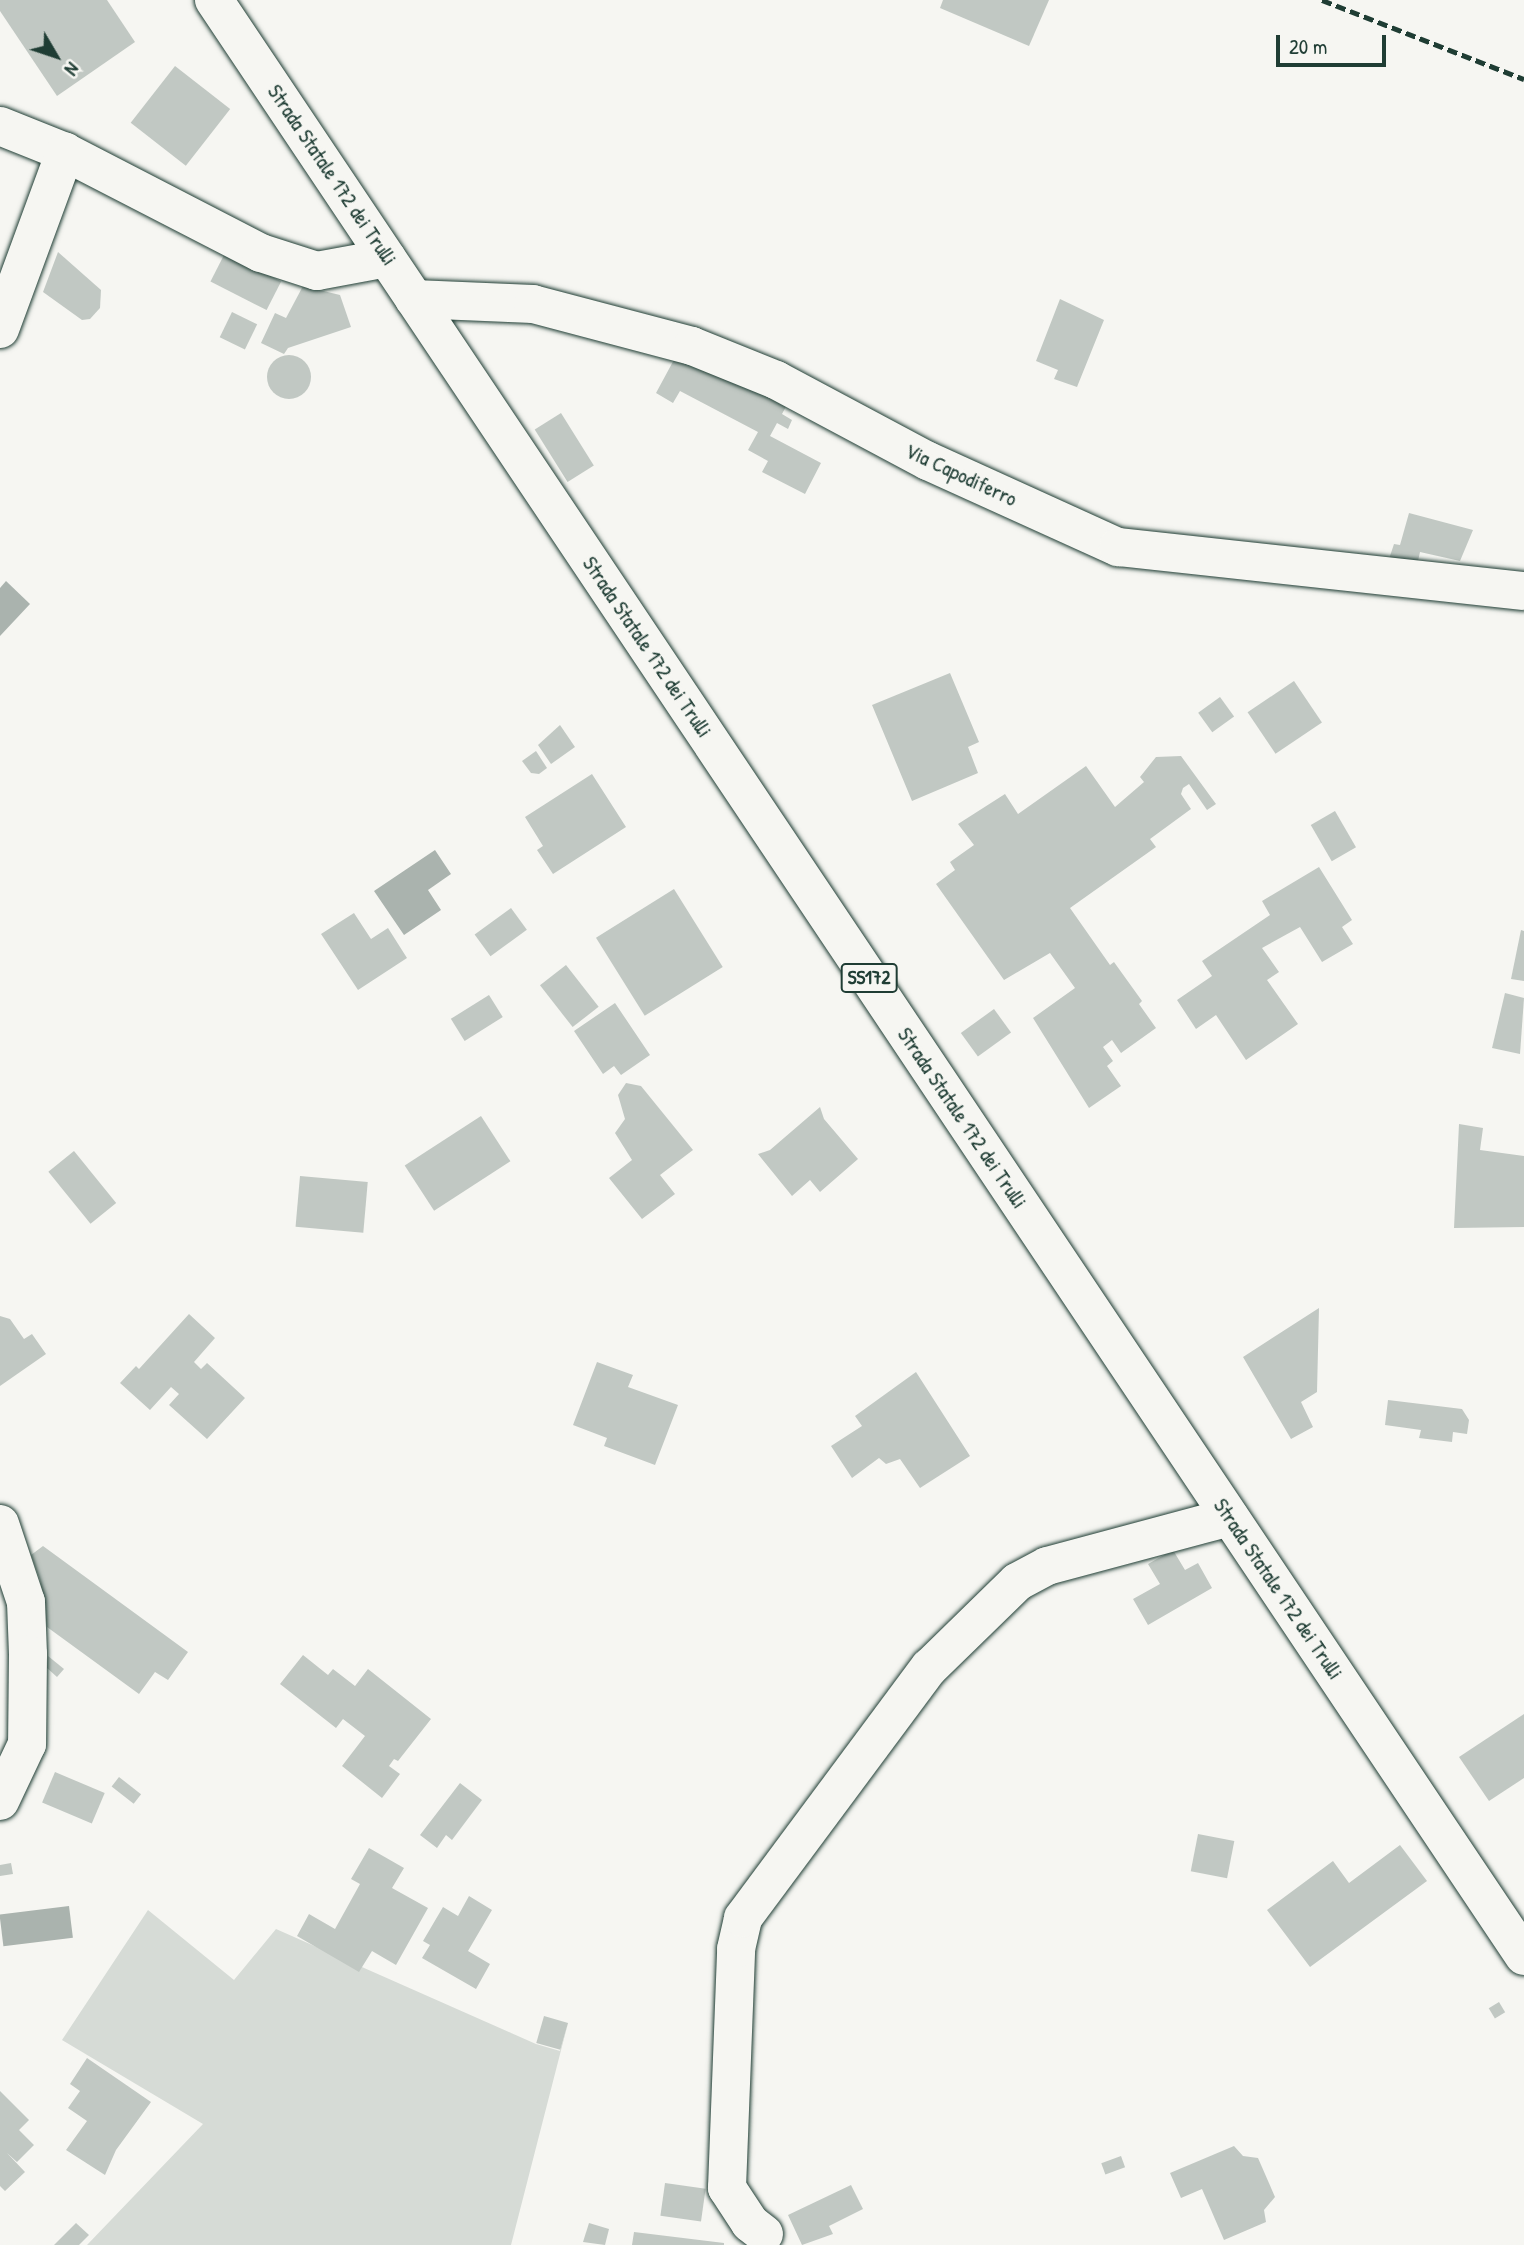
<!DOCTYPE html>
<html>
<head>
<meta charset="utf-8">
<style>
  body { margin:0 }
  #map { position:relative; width:1524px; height:2245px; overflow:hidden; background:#f6f6f2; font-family:"Patrick Hand",sans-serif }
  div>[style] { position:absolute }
  .green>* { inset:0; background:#d6dbd6 }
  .water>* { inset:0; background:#aab3ae; transform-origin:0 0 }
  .building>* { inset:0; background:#c1c8c3; transform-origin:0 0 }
  .round { border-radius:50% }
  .roads { filter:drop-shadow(0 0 2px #1f3d34) drop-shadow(0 0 2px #1f3d34) }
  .street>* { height:38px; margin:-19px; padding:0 19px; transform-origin:19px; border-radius:19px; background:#f6f6f2 }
  .primary>* { height:38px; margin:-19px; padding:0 19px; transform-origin:19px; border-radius:19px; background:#f6f6f2 }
  .rail>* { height:5px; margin-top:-2.5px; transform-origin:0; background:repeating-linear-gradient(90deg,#1f3d34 0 10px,transparent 0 15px) }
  span { translate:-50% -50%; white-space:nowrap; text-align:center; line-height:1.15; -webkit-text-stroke:6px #f6f6f2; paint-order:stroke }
  .shield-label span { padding:2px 5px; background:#f6f6f2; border:2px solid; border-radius:5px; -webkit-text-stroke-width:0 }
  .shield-label { font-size:19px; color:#1f3d34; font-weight:700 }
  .street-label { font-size:21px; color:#1f3d34 }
  .north { position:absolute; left:21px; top:21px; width:70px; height:70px; -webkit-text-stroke:5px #f6f6f2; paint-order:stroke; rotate:129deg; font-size:19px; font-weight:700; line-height:28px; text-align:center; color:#1f3d34 }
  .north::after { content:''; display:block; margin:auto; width:24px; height:32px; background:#1f3d34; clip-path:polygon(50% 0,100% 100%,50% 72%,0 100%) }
  .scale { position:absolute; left:1276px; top:35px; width:110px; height:32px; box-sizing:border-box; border:4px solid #1f3d34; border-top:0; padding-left:9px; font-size:21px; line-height:24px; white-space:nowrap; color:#1f3d34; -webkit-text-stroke:5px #f6f6f2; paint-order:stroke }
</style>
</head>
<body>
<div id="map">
  <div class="green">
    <i style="clip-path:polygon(148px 1910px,234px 1980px,276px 1929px,536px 2044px,560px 2051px,568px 2023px,511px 2245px,87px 2245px,203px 2124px,62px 2040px)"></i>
  </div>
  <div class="water">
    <i style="clip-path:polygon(6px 581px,30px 604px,0 636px,0 588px)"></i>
    <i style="clip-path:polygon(435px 850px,451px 874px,428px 890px,441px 910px,404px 935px,374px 891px)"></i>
    <i style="left:69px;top:1906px;width:32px;height:70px;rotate:83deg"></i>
  </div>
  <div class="building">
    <i style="clip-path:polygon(0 0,107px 0,135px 42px,57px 96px,0 11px)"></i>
    <i style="clip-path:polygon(943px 0,1049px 0,1029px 46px,940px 8px)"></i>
    <i style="left:175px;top:66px;width:70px;height:72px;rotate:38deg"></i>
    <i style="clip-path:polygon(58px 252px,101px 290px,100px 308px,90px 319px,82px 320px,43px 292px)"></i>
    <i style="left:225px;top:253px;width:63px;height:32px;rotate:27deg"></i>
    <i style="clip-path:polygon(303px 286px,340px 295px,351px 327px,288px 348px,284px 354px,261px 343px,275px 313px,286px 318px)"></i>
    <i style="clip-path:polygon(1060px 299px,1104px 320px,1077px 387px,1054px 379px,1058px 370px,1036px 361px)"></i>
    <i style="left:232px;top:312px;width:28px;height:28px;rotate:26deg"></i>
    <i class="round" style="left:267px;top:355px;width:44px;height:44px"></i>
    <i style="clip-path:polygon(676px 356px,790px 399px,782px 414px,792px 420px,788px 429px,777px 423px,770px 436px,821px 463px,805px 494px,762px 472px,768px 461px,748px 450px,758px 432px,680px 391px,673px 403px,656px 393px)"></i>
    <i style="left:561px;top:413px;width:62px;height:31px;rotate:58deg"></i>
    <i style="clip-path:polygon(1409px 513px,1473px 530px,1460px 561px,1420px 552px,1418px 561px,1389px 559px,1394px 544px,1400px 545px)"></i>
    <i style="clip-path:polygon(950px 673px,979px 742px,968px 747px,978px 773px,912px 801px,872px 705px)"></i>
    <i style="left:1294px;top:681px;width:50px;height:56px;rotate:56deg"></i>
    <i style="left:1220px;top:697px;width:24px;height:27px;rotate:54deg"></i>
    <i style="clip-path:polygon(560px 725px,575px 747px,551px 764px,538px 745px)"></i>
    <i style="clip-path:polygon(536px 751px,547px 768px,539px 774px,531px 773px,522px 761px)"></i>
    <i style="clip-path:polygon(1181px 756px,1216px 804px,1207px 810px,1189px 784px,1183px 788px,1181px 794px,1191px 809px,1150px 839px,1156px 847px,1070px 908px,1110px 965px,1114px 962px,1142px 1001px,1139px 1004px,1156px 1028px,1121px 1053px,1112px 1040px,1103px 1047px,1113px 1061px,1107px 1066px,1121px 1086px,1089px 1108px,1033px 1018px,1075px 988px,1050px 953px,1004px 980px,936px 884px,955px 870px,950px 862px,974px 845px,958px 824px,1005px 794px,1018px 814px,1086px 766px,1115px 807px,1144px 782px,1140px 777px,1156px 757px)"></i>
    <i style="clip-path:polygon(592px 774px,626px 827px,553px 874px,537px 850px,543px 846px,525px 817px)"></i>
    <i style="left:1335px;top:811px;width:42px;height:28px;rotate:60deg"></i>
    <i style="clip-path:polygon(1319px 867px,1352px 920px,1342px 927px,1353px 944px,1322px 962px,1300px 927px,1262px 948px,1279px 972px,1267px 980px,1298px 1024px,1246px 1060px,1216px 1015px,1196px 1029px,1177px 1000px,1212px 976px,1202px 961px,1270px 915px,1262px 901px)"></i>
    <i style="left:674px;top:889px;width:92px;height:92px;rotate:58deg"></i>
    <i style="left:511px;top:908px;width:27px;height:45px;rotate:54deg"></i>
    <i style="clip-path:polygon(354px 913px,371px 939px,388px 928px,407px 958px,358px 990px,321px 934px)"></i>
    <i style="clip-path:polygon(1521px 930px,1524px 931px,1524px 981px,1511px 979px)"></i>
    <i style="left:566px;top:965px;width:53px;height:33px;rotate:52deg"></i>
    <i style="clip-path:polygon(1505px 993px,1524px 998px,1520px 1054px,1492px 1048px)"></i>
    <i style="left:489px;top:995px;width:26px;height:45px;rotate:58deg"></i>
    <i style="clip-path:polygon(615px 1003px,650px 1055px,621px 1075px,614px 1066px,603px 1074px,574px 1031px)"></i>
    <i style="left:994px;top:1009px;width:29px;height:41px;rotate:54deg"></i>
    <i style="clip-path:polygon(626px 1083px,641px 1086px,693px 1150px,660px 1175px,675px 1194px,642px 1219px,609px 1178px,632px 1160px,615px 1133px,625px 1119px,618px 1095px)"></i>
    <i style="clip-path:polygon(820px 1107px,824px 1119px,858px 1159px,820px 1192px,810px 1180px,792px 1196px,758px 1154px,770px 1150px)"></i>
    <i style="left:481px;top:1116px;width:54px;height:91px;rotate:57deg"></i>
    <i style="clip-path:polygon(1459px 1124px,1483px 1128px,1480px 1150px,1524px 1156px,1524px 1227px,1454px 1228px)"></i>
    <i style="left:74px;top:1151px;width:67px;height:33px;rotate:51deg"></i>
    <i style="left:300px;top:1176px;width:68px;height:51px;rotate:5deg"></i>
    <i style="clip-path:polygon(1319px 1308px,1317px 1392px,1301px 1402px,1313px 1427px,1291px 1439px,1243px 1357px)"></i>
    <i style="clip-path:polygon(189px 1314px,215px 1338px,194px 1362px,201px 1369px,207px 1363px,245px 1398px,207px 1439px,169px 1405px,179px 1394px,171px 1387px,150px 1410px,120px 1383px,136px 1366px,139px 1369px)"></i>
    <i style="clip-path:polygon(0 1316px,10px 1319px,24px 1339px,32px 1334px,46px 1354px,0 1386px)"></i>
    <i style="clip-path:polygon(597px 1362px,633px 1375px,628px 1387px,678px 1405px,655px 1465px,604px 1446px,607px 1438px,573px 1425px)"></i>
    <i style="clip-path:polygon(916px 1372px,970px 1456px,920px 1488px,900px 1459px,886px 1464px,879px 1458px,852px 1478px,831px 1446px,862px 1426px,855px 1416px)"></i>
    <i style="clip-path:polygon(1388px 1400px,1462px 1409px,1469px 1420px,1467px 1434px,1453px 1432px,1452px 1442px,1419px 1438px,1421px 1430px,1385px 1425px)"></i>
    <i style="clip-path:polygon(43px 1546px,188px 1652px,168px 1680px,155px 1672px,139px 1694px,47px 1627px,40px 1580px,31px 1555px)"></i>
    <i style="clip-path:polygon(1173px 1550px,1185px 1570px,1198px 1563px,1212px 1588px,1148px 1625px,1133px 1599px,1160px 1584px,1148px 1564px)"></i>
    <i style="clip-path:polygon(303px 1655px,328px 1675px,333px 1669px,355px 1686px,368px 1669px,431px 1719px,398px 1761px,394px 1759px,389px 1766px,400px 1774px,382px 1798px,342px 1766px,365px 1736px,343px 1719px,336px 1728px,280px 1684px)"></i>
    <i style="clip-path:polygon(48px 1656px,64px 1669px,57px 1677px,47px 1668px)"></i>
    <i style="clip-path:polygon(1524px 1714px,1524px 1778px,1489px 1801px,1459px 1757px)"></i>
    <i style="left:55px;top:1772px;width:54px;height:33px;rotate:23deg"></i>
    <i style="left:119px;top:1777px;width:28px;height:12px;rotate:38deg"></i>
    <i style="clip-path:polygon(460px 1783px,482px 1800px,452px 1840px,446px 1835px,437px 1848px,420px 1835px)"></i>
    <i style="left:1198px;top:1834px;width:37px;height:38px;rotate:11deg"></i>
    <i style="clip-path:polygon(1400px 1845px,1427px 1881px,1310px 1967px,1267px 1910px,1333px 1861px,1349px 1883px)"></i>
    <i style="clip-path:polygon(369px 1848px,404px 1868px,392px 1888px,428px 1908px,396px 1965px,372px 1951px,359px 1972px,297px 1936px,309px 1914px,335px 1929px,360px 1884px,351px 1879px)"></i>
    <i style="clip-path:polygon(11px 1863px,13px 1874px,0 1876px,0 1865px)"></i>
    <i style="clip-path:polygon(469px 1896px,492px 1910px,468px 1951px,490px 1964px,476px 1989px,422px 1958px,430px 1945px,423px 1941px,443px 1907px,458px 1916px)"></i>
    <i style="left:1499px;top:2002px;width:12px;height:12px;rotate:59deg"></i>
    <i style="left:544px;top:2016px;width:25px;height:28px;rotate:16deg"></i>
    <i style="clip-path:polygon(87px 2058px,151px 2102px,116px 2150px,105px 2175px,66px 2150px,87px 2121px,68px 2108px,80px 2091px,70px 2084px)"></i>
    <i style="clip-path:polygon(0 2091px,29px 2120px,19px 2130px,34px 2145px,17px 2162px,7px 2153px,25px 2172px,5px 2191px,0 2186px)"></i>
    <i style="clip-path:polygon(1234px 2146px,1243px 2156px,1258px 2158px,1275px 2197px,1264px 2210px,1266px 2222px,1224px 2240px,1202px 2189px,1181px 2198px,1170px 2173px)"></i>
    <i style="left:1121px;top:2156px;width:12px;height:21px;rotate:70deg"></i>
    <i style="left:665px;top:2183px;width:41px;height:33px;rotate:8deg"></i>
    <i style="clip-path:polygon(851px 2185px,863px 2209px,829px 2226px,833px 2234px,802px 2245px,788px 2215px)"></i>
    <i style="clip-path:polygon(76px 2223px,89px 2235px,79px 2245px,54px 2245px)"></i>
    <i style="clip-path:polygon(589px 2223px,609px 2229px,605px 2245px,583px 2242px)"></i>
    <i style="clip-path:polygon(634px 2232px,724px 2243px,724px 2245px,632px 2245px)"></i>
  </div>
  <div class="roads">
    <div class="street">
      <i style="left:0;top:126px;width:70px;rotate:21.8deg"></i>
      <i style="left:65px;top:152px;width:220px;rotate:27.3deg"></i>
      <i style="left:261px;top:253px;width:59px;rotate:17.8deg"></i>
      <i style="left:317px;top:271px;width:71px;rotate:-10.5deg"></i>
      <i style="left:414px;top:299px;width:119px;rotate:2.4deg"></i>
      <i style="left:533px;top:304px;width:164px;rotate:14.8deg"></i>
      <i style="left:692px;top:346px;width:91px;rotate:22deg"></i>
      <i style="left:776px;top:380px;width:172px;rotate:28.1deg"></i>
      <i style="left:928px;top:461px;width:209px;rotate:24.4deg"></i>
      <i style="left:1118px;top:547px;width:408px;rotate:6.2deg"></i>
      <i style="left:0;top:329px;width:189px;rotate:-69.8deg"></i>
      <i style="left:0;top:1524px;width:82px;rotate:71.6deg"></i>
      <i style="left:26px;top:1602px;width:52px;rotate:87.8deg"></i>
      <i style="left:28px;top:1654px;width:90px;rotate:90.6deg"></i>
      <i style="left:27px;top:1744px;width:63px;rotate:115.3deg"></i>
      <i style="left:764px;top:2234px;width:18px;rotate:-142deg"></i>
      <i style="left:750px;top:2223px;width:42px;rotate:-123.3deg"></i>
      <i style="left:727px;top:2188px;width:239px;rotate:-87.8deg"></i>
      <i style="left:736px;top:1949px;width:32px;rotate:-77deg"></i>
      <i style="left:743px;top:1918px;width:312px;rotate:-53.4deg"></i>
      <i style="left:929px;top:1668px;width:123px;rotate:-44.3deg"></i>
      <i style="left:1017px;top:1582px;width:34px;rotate:-28deg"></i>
      <i style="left:1047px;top:1566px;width:189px;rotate:-15deg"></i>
    </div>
    <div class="primary">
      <i style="left:214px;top:0;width:2354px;rotate:56.19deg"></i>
    </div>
  </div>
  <div class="rail">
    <i style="left:1322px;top:0;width:217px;rotate:21.4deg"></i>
  </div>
  <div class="shield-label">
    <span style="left:869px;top:978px">SS172</span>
  </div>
  <div class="street-label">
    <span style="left:332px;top:175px;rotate:56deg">Strada Statale 172 dei Trulli</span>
    <span style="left:961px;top:475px;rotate:25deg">Via Capodiferro</span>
    <span style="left:647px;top:647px;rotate:56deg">Strada Statale 172 dei Trulli</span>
    <span style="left:962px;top:1118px;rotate:56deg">Strada Statale 172 dei Trulli</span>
    <span style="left:1278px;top:1589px;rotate:56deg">Strada Statale 172 dei Trulli</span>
  </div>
  <div class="north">N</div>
  <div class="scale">20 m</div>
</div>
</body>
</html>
